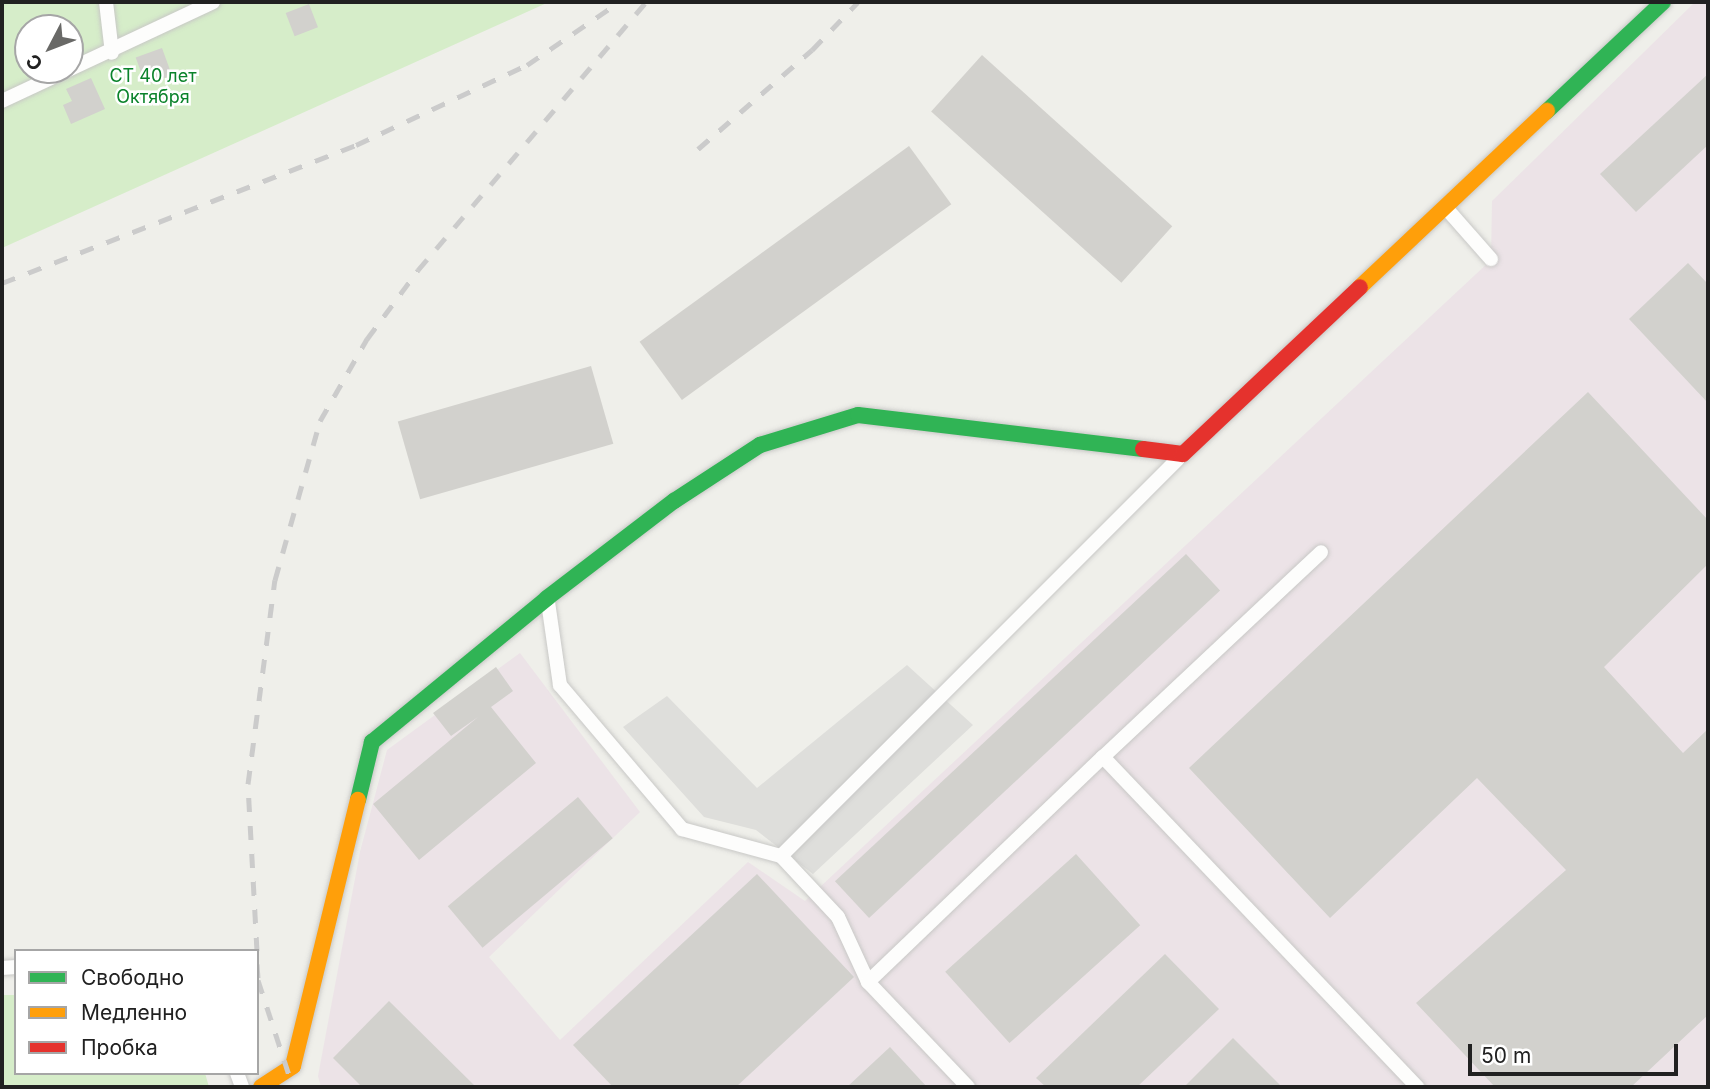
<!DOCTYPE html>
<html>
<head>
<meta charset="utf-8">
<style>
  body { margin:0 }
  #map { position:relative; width:1710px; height:1089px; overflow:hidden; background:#efefea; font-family:Inter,sans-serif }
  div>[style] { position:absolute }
  .residential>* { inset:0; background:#dededb }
  .industrial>* { inset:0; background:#ece3e7 }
  .grass>* { inset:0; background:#d6edc9 }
  .building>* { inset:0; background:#d2d1cd; transform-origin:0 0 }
  .roads { filter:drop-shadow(0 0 2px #c8c8c6) drop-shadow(0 0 2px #c8c8c6) }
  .lane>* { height:14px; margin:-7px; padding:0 7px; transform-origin:7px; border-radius:7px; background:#fdfdfc }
  .fast>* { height:16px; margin:-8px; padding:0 8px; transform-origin:8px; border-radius:8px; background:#30b455 }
  .slow>* { height:16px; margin:-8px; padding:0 8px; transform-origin:8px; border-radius:8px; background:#ff9f0a }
  .jam>* { height:16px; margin:-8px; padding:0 8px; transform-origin:8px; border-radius:8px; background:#e5322d }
  .rail>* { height:5px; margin-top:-2.5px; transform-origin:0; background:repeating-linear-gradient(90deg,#cbcbcb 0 14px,transparent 0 28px) }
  span { translate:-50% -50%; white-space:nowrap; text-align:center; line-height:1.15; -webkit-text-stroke:5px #fff; paint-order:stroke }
  .park-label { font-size:18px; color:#0b832b }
  .frame { position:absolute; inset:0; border:4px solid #212121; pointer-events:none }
  .legend { position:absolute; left:14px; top:949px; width:245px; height:126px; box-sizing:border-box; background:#fff; border:2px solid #a6a6a6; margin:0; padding:9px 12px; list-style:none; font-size:21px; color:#212121 }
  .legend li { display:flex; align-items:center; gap:14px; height:35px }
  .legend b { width:35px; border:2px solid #a6a6a6 }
  .north { position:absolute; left:14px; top:14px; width:70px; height:70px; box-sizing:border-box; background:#fff; border:2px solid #a6a6a6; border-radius:50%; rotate:228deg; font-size:19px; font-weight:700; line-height:28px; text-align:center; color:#212121 }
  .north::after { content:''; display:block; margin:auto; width:24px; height:32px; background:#696967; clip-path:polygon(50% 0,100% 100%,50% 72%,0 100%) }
  .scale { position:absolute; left:1468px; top:1044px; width:210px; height:32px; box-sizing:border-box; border:4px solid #212121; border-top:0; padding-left:9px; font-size:21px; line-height:24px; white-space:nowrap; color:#212121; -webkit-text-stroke:5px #fff; paint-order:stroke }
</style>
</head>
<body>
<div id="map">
  <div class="residential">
    <i style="clip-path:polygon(907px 665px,973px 725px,813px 874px,756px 830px,704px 817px,623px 727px,667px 696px,757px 788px)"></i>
  </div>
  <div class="industrial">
    <i style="clip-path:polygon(1695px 2px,1708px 2px,1708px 1087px,321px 1087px,318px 1076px,360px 852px,387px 750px,520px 653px,640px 812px,489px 957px,560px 1040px,748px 862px,805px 901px,1491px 260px,1492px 201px)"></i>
  </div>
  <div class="grass">
    <i style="clip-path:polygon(evenodd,2px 2px,549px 2px,2px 248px,2px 2px,28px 28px,70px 28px,70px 70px,28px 70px,28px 28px)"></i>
    <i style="clip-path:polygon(2px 995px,16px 995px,16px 1073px,205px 1073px,209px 1087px,2px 1087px)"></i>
  </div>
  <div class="building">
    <i style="left:309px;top:4px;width:25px;height:25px;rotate:69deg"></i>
    <i style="left:162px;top:48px;width:29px;height:28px;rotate:70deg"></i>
    <i style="left:982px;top:55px;width:256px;height:76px;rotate:42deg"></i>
    <i style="clip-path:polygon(1708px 74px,1708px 145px,1636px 212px,1600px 174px)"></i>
    <i style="clip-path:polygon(91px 78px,105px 109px,71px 124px,63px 105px,72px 101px,66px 89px)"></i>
    <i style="left:909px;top:146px;width:72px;height:333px;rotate:54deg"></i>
    <i style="clip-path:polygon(1688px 263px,1708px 284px,1708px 403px,1629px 319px)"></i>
    <i style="left:591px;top:366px;width:81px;height:201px;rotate:74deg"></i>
    <i style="clip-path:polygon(1588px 392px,1708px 520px,1708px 564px,1604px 667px,1683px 753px,1708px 729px,1708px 1015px,1631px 1087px,1495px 1087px,1416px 1003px,1566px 870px,1477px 778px,1330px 918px,1189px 768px)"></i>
    <i style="left:1186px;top:554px;width:50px;height:480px;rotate:47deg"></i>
    <i style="clip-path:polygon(496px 667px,513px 691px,491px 707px,536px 763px,419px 860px,373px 804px,478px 717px,451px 736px,433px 713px)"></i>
    <i style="left:578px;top:797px;width:54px;height:170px;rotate:50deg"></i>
    <i style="left:1076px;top:854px;width:96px;height:176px;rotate:48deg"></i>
    <i style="clip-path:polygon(757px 874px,854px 977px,736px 1087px,613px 1087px,573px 1045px)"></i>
    <i style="clip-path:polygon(1165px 954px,1219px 1009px,1137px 1087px,1046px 1087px,1036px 1078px)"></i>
    <i style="clip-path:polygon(389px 1001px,476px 1087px,362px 1087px,333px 1058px)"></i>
    <i style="clip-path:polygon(1233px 1038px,1282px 1087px,1184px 1087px)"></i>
    <i style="clip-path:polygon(890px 1047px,927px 1087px,847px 1087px)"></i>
  </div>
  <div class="roads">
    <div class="lane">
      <i style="left:106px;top:2px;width:51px;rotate:83.3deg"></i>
      <i style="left:2px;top:101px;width:233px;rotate:-25.1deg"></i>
      <i style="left:1446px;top:208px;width:68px;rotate:48.6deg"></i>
      <i style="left:548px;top:602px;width:84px;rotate:81.8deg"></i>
      <i style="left:560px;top:685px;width:189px;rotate:49.7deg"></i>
      <i style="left:682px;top:829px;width:103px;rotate:15.3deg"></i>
      <i style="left:781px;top:856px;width:561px;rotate:-45deg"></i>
      <i style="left:1103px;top:757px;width:299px;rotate:-43.2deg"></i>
      <i style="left:781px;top:856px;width:83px;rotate:46.9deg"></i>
      <i style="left:838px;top:917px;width:72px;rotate:65.2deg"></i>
      <i style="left:868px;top:982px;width:145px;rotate:46.4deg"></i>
      <i style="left:2px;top:968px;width:14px;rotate:-4deg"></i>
      <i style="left:868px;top:982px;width:325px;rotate:-43.8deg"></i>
      <i style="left:1103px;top:757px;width:456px;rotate:46.4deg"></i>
      <i style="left:237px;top:1073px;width:15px;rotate:70deg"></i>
    </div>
    <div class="fast">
      <i style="left:1547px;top:111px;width:159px;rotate:-43.2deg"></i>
      <i style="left:358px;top:800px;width:60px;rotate:-76.4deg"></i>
      <i style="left:372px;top:742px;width:227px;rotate:-39.4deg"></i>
      <i style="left:547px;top:598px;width:160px;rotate:-37.4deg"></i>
      <i style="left:674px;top:501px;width:103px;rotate:-33.1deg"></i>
      <i style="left:760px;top:445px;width:102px;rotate:-17deg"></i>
      <i style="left:858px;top:415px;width:287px;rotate:6.8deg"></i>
    </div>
    <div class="slow">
      <i style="left:1360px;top:287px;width:257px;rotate:-43.3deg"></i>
      <i style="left:261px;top:1087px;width:38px;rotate:-33deg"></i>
      <i style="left:293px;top:1066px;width:274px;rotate:-76.3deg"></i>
    </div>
    <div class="jam">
      <i style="left:1143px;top:449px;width:40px;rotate:7.1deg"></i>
      <i style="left:1183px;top:454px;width:243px;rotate:-43.3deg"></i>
    </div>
  </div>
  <div class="rail">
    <i style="left:698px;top:149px;width:151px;rotate:-41deg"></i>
    <i style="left:812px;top:50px;width:66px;rotate:-46.2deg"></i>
    <i style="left:2px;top:283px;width:380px;rotate:-21.3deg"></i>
    <i style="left:356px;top:145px;width:189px;rotate:-25.1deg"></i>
    <i style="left:527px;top:65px;width:112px;rotate:-34.4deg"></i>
    <i style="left:257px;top:951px;width:167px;rotate:-93.1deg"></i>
    <i style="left:248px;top:784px;width:206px;rotate:-82.5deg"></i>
    <i style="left:275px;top:580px;width:165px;rotate:-74.2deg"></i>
    <i style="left:320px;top:421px;width:95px;rotate:-60.2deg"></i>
    <i style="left:367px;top:339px;width:86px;rotate:-53.5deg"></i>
    <i style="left:418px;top:270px;width:352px;rotate:-49.6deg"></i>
    <i style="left:257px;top:964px;width:16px;rotate:86deg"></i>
    <i style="left:258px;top:980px;width:113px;rotate:71.9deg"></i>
  </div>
  <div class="park-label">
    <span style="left:153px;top:87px">СТ 40 лет<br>Октября</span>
  </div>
  <div class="frame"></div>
  <ul class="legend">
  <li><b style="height:9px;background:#30b455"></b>Свободно</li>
  <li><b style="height:9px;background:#ff9f0a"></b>Медленно</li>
  <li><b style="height:9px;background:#e5322d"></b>Пробка</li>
  </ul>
  <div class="north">С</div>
  <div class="scale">50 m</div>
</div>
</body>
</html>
